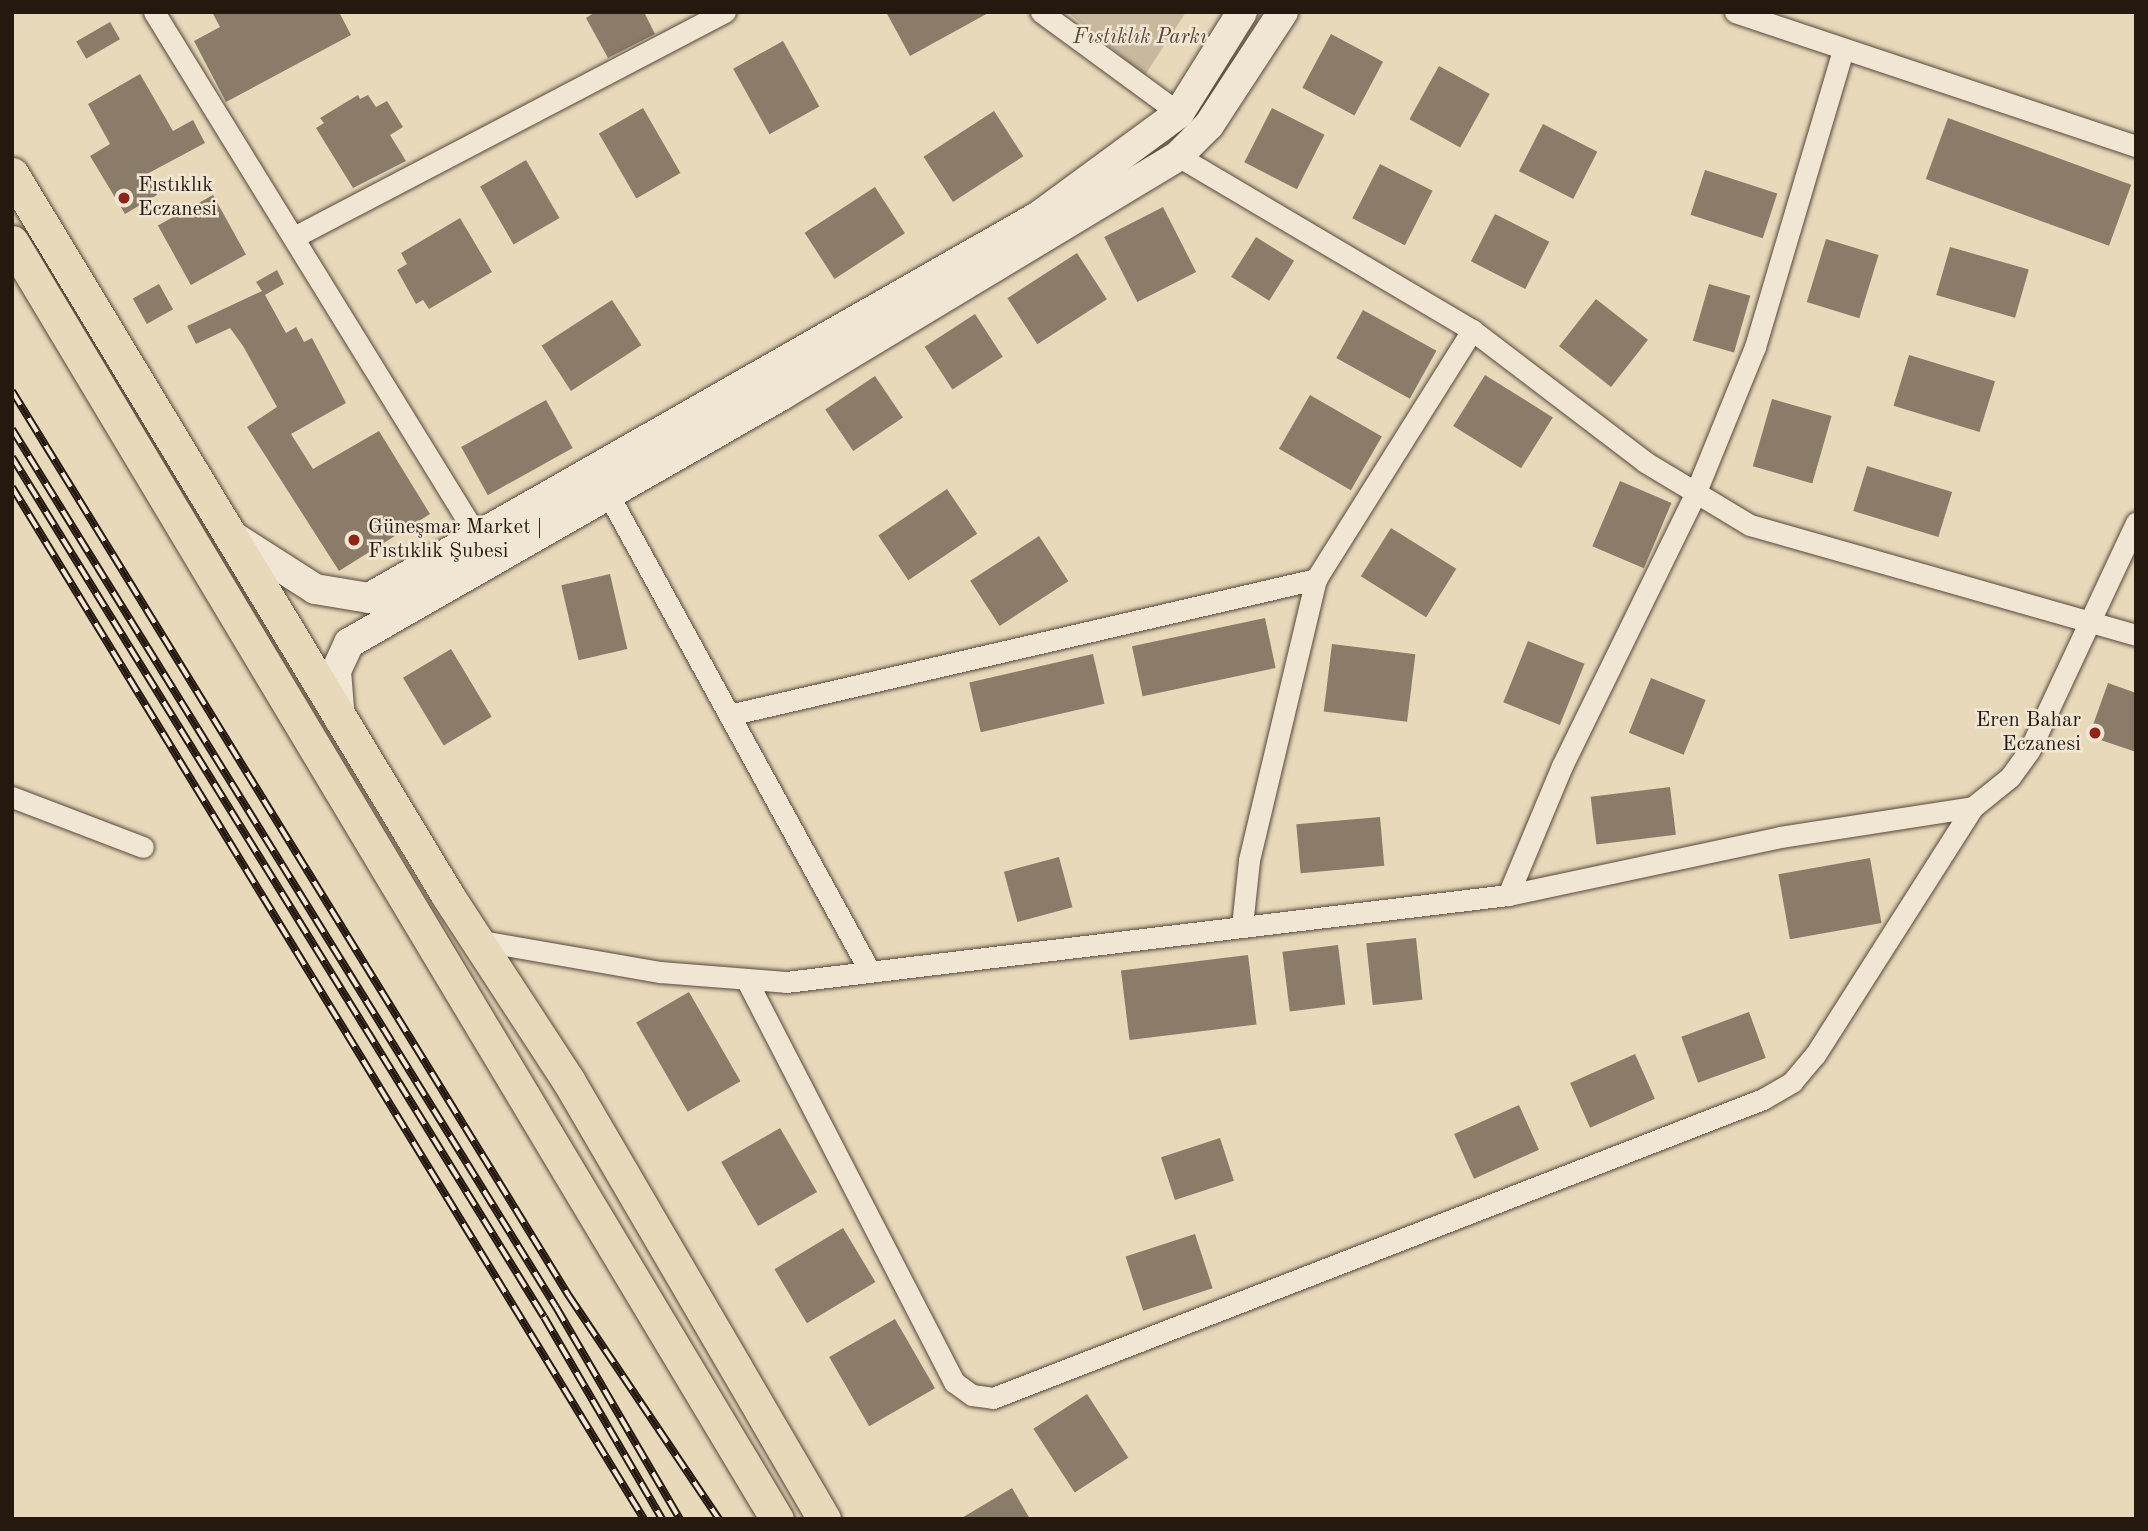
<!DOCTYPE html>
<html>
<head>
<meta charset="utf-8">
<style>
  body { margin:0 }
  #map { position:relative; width:2148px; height:1531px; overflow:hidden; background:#e9d9bb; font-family:"Old Standard TT",serif }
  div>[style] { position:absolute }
  .green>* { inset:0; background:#c8b89e }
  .building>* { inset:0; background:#8a7c68; transform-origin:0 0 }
  .roads { filter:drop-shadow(0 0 2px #55483a) drop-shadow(0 0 2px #55483a) }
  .street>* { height:21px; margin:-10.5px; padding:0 10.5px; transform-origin:10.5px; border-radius:10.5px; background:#f1e6d3 }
  .secondary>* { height:30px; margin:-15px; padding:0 15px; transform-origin:15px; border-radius:15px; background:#f1e6d3 }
  .primary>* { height:33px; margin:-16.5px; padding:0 16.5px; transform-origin:16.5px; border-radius:16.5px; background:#e9d9bb }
  .rail>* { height:8px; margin-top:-4px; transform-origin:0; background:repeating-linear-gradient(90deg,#f1e6d3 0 16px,#24180f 0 32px); box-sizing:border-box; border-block:2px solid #24180f }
  .dots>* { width:19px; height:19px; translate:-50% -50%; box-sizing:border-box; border:4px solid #f1e6d3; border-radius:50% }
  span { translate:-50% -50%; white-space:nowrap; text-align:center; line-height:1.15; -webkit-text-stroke:5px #f1e6d3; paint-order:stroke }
  .park-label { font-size:21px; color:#55483a; font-style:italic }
  .poi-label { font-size:21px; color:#24180f }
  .left { translate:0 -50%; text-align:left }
  .right { translate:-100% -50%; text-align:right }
  .frame { position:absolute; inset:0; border:14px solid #24180f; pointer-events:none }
</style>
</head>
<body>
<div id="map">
  <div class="green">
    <i style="clip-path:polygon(1067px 12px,1186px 12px,1145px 75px)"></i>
  </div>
  <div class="building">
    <i style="clip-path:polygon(212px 12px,339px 12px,351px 35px,226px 102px,194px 41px,220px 27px)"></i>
    <i style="clip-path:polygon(595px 12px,644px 12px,655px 34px,608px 58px,586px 18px)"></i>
    <i style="clip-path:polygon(886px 12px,990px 12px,910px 56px)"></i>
    <i style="left:110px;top:22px;width:20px;height:39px;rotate:60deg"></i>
    <i style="left:1331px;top:34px;width:59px;height:61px;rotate:28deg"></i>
    <i style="left:783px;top:41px;width:75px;height:57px;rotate:61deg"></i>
    <i style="left:1439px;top:66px;width:58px;height:61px;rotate:29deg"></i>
    <i style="clip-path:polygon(140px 74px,173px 131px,193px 120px,205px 143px,145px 175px,157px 195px,125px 214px,90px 156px,110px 144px,88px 104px)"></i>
    <i style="clip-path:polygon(358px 95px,360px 99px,368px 95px,376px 107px,387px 101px,403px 127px,390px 135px,406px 161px,353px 188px,316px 128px,324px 123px,320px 118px)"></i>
    <i style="left:643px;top:108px;width:75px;height:51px;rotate:60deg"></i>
    <i style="left:1272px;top:108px;width:59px;height:61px;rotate:27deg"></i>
    <i style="left:994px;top:111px;width:54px;height:84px;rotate:57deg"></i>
    <i style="left:1948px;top:118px;width:195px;height:65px;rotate:20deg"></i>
    <i style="left:1543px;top:124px;width:61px;height:53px;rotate:27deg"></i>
    <i style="left:526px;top:160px;width:67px;height:53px;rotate:60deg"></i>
    <i style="left:1380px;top:164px;width:59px;height:61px;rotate:27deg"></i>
    <i style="left:1705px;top:170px;width:76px;height:47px;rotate:18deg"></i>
    <i style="left:875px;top:187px;width:55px;height:84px;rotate:57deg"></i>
    <i style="left:213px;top:195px;width:68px;height:63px;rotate:61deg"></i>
    <i style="left:1163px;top:207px;width:73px;height:66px;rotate:63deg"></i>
    <i style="left:1495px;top:214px;width:61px;height:53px;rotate:27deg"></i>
    <i style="clip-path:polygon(460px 218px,492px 272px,429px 309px,423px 300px,416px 304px,397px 270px,407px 264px,401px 253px)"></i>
    <i style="left:1256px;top:237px;width:45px;height:47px;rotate:32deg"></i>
    <i style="left:1826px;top:239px;width:55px;height:66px;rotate:17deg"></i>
    <i style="left:1950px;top:247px;width:82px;height:50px;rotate:16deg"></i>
    <i style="left:1077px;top:253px;width:55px;height:83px;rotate:57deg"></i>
    <i style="clip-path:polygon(277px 270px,284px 284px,265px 295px,286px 333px,296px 327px,304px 342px,312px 338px,346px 403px,291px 434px,313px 469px,379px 431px,430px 514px,339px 571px,247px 427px,277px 407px,243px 346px,230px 328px,196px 344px,187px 326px,262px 291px,256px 282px)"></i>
    <i style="left:159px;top:284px;width:29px;height:30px;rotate:61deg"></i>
    <i style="left:1709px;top:284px;width:43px;height:59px;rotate:16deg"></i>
    <i style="left:1596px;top:299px;width:66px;height:60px;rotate:38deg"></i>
    <i style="left:612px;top:300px;width:54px;height:84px;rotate:57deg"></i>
    <i style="left:1363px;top:310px;width:84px;height:55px;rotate:29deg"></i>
    <i style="left:975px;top:314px;width:51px;height:60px;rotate:57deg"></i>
    <i style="left:1909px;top:355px;width:90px;height:53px;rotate:17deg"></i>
    <i style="left:1485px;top:375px;width:80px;height:60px;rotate:32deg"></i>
    <i style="left:875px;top:376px;width:50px;height:60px;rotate:56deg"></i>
    <i style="left:1310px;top:395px;width:83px;height:62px;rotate:30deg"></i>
    <i style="left:1772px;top:399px;width:62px;height:70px;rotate:16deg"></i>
    <i style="left:546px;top:400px;width:55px;height:97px;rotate:61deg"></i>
    <i style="left:1867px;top:466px;width:89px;height:47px;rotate:17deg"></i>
    <i style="left:1620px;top:481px;width:56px;height:71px;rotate:23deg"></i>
    <i style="left:947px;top:489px;width:54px;height:83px;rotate:56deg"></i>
    <i style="left:1391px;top:528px;width:77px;height:57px;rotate:32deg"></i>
    <i style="left:1039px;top:536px;width:54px;height:82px;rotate:57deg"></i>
    <i style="left:610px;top:574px;width:77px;height:50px;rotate:77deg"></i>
    <i style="left:1265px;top:618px;width:51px;height:136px;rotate:78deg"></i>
    <i style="left:1528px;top:641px;width:61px;height:66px;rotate:22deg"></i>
    <i style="left:1332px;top:644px;width:84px;height:68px;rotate:7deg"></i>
    <i style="left:451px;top:649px;width:79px;height:56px;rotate:59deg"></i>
    <i style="left:1093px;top:654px;width:51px;height:127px;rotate:77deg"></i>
    <i style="left:1651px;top:678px;width:59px;height:59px;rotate:22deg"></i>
    <i style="clip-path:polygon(2108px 683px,2136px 693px,2136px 752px,2089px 736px)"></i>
    <i style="left:1670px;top:787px;width:48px;height:80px;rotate:83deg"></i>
    <i style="left:1380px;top:817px;width:49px;height:84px;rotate:85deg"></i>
    <i style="left:1059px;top:857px;width:52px;height:57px;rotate:75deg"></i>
    <i style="left:1870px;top:858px;width:66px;height:93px;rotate:80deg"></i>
    <i style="left:1416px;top:938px;width:62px;height:50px;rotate:84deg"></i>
    <i style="left:1338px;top:945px;width:60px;height:56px;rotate:83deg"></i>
    <i style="left:1248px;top:955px;width:70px;height:128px;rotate:83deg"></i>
    <i style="left:689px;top:992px;width:103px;height:61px;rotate:60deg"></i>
    <i style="left:1749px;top:1012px;width:49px;height:72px;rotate:70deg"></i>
    <i style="left:1635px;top:1054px;width:49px;height:71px;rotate:66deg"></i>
    <i style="left:1519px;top:1105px;width:49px;height:71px;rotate:66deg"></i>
    <i style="left:780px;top:1128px;width:74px;height:68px;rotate:60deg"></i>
    <i style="left:1220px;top:1138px;width:45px;height:62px;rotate:72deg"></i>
    <i style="left:843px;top:1228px;width:63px;height:80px;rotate:59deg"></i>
    <i style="left:1195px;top:1234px;width:57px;height:73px;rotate:72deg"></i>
    <i style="left:895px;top:1319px;width:80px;height:76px;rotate:60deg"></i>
    <i style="left:1087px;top:1394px;width:76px;height:64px;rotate:57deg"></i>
    <i style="clip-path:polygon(1012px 1488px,1030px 1519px,960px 1519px)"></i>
  </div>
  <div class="roads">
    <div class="street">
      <i style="left:154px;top:12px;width:616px;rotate:58.35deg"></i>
      <i style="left:1041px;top:12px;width:171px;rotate:36.2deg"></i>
      <i style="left:1735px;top:12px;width:423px;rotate:18.5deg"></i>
      <i style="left:1178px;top:156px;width:342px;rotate:30.6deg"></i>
      <i style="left:1472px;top:330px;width:218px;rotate:37.3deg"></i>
      <i style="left:1645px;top:462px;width:122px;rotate:31deg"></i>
      <i style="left:1750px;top:525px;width:401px;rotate:15.9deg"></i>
      <i style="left:296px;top:236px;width:484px;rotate:-27.6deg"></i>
      <i style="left:608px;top:494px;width:543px;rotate:61.26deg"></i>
      <i style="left:729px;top:715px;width:603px;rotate:-13.04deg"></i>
      <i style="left:1316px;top:579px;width:294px;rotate:-57.9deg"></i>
      <i style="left:12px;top:797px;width:140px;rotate:20.9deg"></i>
      <i style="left:1508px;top:895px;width:140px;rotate:-67.3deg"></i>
      <i style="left:1562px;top:766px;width:303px;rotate:-63.9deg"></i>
      <i style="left:1695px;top:494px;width:159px;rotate:-67.8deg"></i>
      <i style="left:1755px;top:347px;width:310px;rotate:-73.5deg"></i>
      <i style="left:1242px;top:926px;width:66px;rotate:-83.9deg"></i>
      <i style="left:1249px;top:860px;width:289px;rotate:-76.6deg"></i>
      <i style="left:476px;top:940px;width:187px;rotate:9.9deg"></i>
      <i style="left:660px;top:972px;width:126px;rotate:4.5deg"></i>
      <i style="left:786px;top:982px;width:727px;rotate:-6.87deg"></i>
      <i style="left:1508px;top:895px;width:278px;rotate:-12deg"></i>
      <i style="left:1780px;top:837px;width:195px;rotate:-8.8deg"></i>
      <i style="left:1973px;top:807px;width:48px;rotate:-39deg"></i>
      <i style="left:2010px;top:777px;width:34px;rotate:-54deg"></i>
      <i style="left:2030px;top:749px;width:250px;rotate:-64.9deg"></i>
      <i style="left:746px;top:979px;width:454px;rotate:62.7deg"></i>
      <i style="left:954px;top:1382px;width:22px;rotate:36deg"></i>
      <i style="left:972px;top:1395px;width:21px;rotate:8deg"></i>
      <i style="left:993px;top:1398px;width:826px;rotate:-21.22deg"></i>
      <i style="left:1763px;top:1099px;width:34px;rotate:-30deg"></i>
      <i style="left:1792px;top:1082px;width:35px;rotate:-50deg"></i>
      <i style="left:1815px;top:1055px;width:294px;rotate:-57.5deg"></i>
    </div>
    <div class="secondary">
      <i style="left:229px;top:534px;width:102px;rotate:32.6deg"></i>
      <i style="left:315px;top:589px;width:55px;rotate:9.5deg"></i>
      <i style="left:369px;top:598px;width:771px;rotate:-29.69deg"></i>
      <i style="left:1039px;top:216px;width:174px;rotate:-36.3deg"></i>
      <i style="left:1179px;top:113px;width:119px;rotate:-58deg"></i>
      <i style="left:340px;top:720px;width:49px;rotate:-94.7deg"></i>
      <i style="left:336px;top:671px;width:31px;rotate:-65deg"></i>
      <i style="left:349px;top:643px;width:499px;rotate:-29.8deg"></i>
      <i style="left:782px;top:395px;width:463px;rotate:-31.1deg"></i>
      <i style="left:1178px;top:156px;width:44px;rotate:-45deg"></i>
      <i style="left:1209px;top:125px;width:135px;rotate:-56.8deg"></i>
    </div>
    <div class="primary">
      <i style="left:12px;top:174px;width:843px;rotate:58.87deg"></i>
      <i style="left:448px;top:896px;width:220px;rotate:56.9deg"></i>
      <i style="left:568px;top:1080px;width:508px;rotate:59.75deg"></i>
      <i style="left:12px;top:242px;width:1489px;rotate:59.08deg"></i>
    </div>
  </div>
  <div class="rail">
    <i style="left:12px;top:391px;width:1063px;rotate:58.39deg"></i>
    <i style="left:569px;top:1296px;width:269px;rotate:56.1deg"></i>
    <i style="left:12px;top:429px;width:1033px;rotate:58.22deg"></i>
    <i style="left:556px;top:1307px;width:246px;rotate:59.7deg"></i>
    <i style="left:12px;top:457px;width:1011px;rotate:58.26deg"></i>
    <i style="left:544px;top:1317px;width:234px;rotate:59.7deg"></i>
    <i style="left:12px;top:487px;width:1210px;rotate:58.52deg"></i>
  </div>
  <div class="dots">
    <i style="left:124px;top:198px;background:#8f2418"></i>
    <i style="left:354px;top:540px;background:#8f2418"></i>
    <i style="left:2095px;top:733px;background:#8f2418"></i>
  </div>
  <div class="park-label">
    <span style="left:1140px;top:38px">Fıstıklık Parkı</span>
  </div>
  <div class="poi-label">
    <span class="left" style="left:138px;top:198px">Fıstıklık<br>Eczanesi</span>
    <span class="left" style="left:368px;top:540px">Güneşmar Market |<br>Fıstıklık Şubesi</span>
    <span class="right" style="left:2081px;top:733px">Eren Bahar<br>Eczanesi</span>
  </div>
  <div class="frame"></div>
</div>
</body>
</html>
